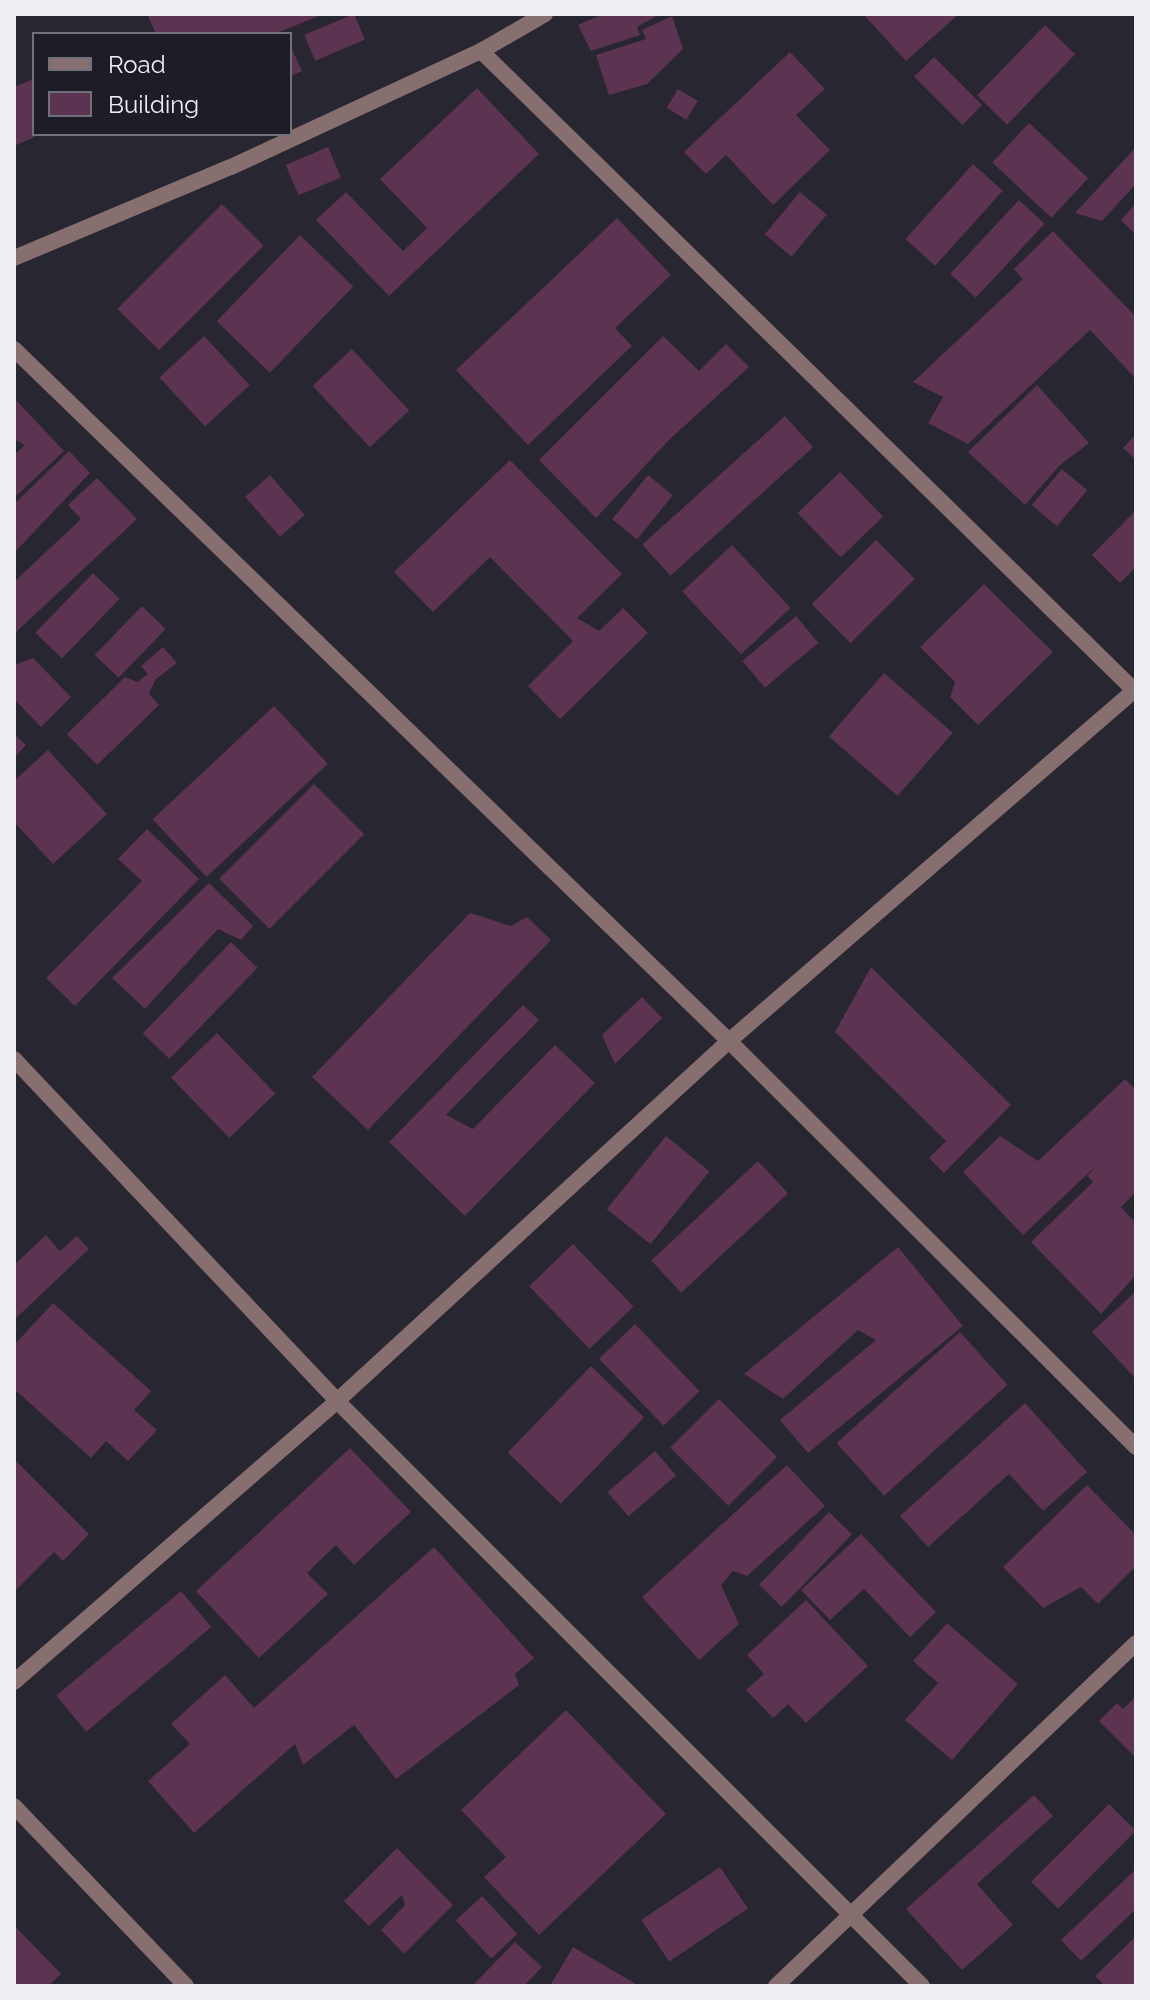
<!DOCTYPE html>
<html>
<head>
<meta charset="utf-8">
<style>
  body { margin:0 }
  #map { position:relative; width:1150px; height:2000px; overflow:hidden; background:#272631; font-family:Raleway,sans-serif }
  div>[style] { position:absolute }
  .building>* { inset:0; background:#5c3350; transform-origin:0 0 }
  .minor>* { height:16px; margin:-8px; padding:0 8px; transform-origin:8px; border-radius:8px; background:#876e6f }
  span { translate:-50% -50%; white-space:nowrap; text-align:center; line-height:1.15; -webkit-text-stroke:8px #1d1d27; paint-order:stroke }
  .frame { position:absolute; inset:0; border:16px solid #eeeef5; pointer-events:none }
  .legend { position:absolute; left:32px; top:32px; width:260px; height:104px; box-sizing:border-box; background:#1d1d27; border:2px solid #717179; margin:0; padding:10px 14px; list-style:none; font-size:24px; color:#eeeef5 }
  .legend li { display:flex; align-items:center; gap:16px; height:40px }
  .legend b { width:40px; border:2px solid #717179 }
</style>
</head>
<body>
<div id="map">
  <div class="building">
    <i style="clip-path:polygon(147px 14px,324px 14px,274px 34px,156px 34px)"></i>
    <i style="left:354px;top:14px;width:28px;height:54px;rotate:67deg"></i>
    <i style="clip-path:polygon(603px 14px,660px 14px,637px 27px,640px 35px,591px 51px,578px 25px)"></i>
    <i style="clip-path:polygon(863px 14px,959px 14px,906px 61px)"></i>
    <i style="clip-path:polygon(672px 16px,683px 49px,647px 84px,609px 95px,596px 55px,646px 39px,642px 30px)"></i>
    <i style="left:1045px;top:25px;width:42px;height:98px;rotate:44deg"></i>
    <i style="clip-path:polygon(290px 45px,302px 71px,290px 76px)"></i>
    <i style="clip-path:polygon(790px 52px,825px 89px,796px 115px,830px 150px,773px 205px,726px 155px,706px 174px,684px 152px)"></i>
    <i style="left:934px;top:57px;width:68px;height:28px;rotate:45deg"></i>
    <i style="clip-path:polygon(34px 79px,34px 134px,41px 134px,14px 146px,14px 87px)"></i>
    <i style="clip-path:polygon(477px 88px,539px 154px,389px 296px,316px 220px,346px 192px,403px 251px,427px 228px,380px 179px)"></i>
    <i style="left:678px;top:89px;width:23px;height:22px;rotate:31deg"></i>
    <i style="left:1029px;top:123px;width:81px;height:54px;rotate:43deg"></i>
    <i style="left:328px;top:147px;width:33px;height:46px;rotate:67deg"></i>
    <i style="clip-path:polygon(1136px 147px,1136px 184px,1102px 221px,1075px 213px)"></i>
    <i style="left:973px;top:164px;width:40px;height:101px;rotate:42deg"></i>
    <i style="left:800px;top:192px;width:35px;height:55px;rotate:40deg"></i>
    <i style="left:1019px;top:200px;width:35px;height:101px;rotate:43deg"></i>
    <i style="clip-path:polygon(1136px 203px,1136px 235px,1121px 220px)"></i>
    <i style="left:222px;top:204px;width:59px;height:148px;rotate:45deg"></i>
    <i style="clip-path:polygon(617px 218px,671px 275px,615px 328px,632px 346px,528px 445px,456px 370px)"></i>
    <i style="clip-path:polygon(1053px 231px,1136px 317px,1136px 379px,1090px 330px,968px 444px,928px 423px,943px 397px,913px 382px,1023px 279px,1014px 269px)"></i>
    <i style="left:300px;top:235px;width:74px;height:120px;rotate:44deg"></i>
    <i style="left:204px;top:336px;width:67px;height:61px;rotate:47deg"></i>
    <i style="clip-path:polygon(663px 336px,699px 371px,726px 344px,749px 367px,669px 440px,596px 518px,539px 460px)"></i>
    <i style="left:352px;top:349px;width:84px;height:54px;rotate:47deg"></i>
    <i style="clip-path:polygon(1037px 385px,1089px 443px,1059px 466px,1025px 505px,968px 452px)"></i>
    <i style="clip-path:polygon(14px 398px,64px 451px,14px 498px,14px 455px,25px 445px,14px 439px)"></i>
    <i style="left:785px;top:416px;width:42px;height:192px;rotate:48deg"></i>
    <i style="clip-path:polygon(1136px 434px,1136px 460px,1123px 448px)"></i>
    <i style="clip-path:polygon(69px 451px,90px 473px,14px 553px,14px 504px)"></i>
    <i style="clip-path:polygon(510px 460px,622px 574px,577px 618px,599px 631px,623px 608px,648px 633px,560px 719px,528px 686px,573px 641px,490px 557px,433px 612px,394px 572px)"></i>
    <i style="left:1062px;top:469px;width:33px;height:47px;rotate:40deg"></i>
    <i style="left:840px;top:472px;width:62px;height:59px;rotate:46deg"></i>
    <i style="left:270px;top:475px;width:53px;height:33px;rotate:49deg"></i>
    <i style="left:648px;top:475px;width:32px;height:57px;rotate:39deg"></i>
    <i style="clip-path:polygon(97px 478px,137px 519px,14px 634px,14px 582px,81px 519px,68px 505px)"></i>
    <i style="clip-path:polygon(1136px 510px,1136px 567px,1120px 583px,1092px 555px)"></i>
    <i style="left:876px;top:540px;width:55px;height:91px;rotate:45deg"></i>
    <i style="left:732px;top:545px;width:86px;height:68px;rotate:47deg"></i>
    <i style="left:93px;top:573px;width:37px;height:83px;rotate:44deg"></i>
    <i style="clip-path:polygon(984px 584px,1053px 652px,978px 725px,950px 697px,955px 682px,920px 647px)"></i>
    <i style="left:142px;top:606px;width:33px;height:68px;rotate:44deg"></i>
    <i style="left:796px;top:616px;width:35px;height:70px;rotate:50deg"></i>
    <i style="clip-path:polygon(163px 647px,177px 663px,156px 679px,149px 694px,159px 705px,97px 765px,67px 734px,125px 677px,138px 682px,148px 674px,141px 666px)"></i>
    <i style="clip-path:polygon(33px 658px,71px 697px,41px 727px,14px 699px,14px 665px)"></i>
    <i style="left:884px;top:673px;width:91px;height:84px;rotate:41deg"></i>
    <i style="left:274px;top:706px;width:79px;height:166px;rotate:47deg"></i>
    <i style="clip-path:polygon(14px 734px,26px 745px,14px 758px)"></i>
    <i style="clip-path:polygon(48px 750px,107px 814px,53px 864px,14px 822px,14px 781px)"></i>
    <i style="left:314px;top:784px;width:71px;height:134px;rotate:45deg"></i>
    <i style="clip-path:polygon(147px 829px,199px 879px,75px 1006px,46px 978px,142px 881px,118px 859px)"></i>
    <i style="clip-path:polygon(209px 883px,253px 926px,241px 940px,218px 929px,145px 1009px,112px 978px)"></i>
    <i style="clip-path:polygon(470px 913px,511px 926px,527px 917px,551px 940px,368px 1130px,312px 1077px)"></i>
    <i style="left:231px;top:942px;width:37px;height:127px;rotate:44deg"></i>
    <i style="clip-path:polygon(871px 967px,1011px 1105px,944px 1173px,929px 1158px,946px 1141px,835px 1032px)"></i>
    <i style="clip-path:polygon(642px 997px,662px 1018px,615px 1064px,602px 1035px)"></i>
    <i style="clip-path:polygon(523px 1005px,539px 1020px,446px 1115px,473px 1129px,555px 1045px,595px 1083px,465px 1216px,389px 1142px)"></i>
    <i style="left:217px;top:1033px;width:84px;height:64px;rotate:46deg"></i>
    <i style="clip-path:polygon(1125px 1079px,1136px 1090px,1136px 1192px,1121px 1207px,1133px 1220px,1136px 1217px,1136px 1275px,1101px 1314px,1031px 1242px,1093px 1182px,1087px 1176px,1098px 1164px,1023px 1235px,963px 1172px,1000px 1136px,1038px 1161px)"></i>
    <i style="left:666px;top:1136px;width:56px;height:94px;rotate:39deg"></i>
    <i style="left:758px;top:1161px;width:44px;height:146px;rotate:47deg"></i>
    <i style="clip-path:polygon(46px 1235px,60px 1251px,77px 1236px,89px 1249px,14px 1320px,14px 1265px)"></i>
    <i style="left:573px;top:1244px;width:87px;height:61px;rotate:46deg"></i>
    <i style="clip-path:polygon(898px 1247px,963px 1326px,808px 1453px,780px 1420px,876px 1340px,858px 1330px,783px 1399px,744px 1374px)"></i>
    <i style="clip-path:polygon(1136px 1291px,1136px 1379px,1092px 1332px)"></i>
    <i style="clip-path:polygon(53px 1303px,151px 1391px,134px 1410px,157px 1430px,128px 1461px,106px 1441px,91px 1458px,14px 1389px,14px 1345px)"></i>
    <i style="left:635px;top:1324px;width:93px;height:50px;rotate:46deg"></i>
    <i style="left:960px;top:1332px;width:71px;height:166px;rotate:48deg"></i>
    <i style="left:591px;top:1366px;width:74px;height:120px;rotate:44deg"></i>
    <i style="left:719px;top:1399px;width:82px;height:69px;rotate:45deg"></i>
    <i style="clip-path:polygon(1025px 1403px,1087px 1472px,1043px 1511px,1009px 1474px,928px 1547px,900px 1516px)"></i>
    <i style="clip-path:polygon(350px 1448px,411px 1512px,354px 1565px,336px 1545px,307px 1573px,328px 1594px,259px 1658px,196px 1591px)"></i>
    <i style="left:655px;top:1451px;width:32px;height:63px;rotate:49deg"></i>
    <i style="clip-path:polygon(14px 1459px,89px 1534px,63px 1561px,54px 1552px,14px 1592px)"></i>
    <i style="clip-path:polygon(787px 1465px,825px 1506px,747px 1576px,733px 1571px,721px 1585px,739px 1624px,699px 1660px,642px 1597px)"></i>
    <i style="clip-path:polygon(1087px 1485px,1136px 1535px,1136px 1566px,1098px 1604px,1081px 1587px,1043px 1608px,1003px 1567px)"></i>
    <i style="left:829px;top:1512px;width:32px;height:101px;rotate:44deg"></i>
    <i style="clip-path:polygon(861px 1534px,936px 1612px,910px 1637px,864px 1589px,830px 1620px,801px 1590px)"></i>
    <i style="clip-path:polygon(434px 1547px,534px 1658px,515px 1674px,519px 1685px,396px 1779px,354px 1725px,303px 1765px,295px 1744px,194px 1833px,148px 1781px,190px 1744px,171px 1724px,225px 1675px,254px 1708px)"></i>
    <i style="left:181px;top:1591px;width:47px;height:163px;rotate:50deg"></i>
    <i style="clip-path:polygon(806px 1600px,868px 1666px,806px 1723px,788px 1704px,773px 1718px,746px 1690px,764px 1674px,747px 1655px)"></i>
    <i style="clip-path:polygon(947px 1623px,1018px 1684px,952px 1760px,905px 1720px,938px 1683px,913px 1661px)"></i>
    <i style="clip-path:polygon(1136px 1696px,1136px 1758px,1099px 1721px,1117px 1703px,1123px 1709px)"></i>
    <i style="clip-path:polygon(566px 1710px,666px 1814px,539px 1935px,484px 1877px,506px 1857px,461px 1810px)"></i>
    <i style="clip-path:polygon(1034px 1795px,1053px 1816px,977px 1884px,1013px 1925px,962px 1970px,906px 1909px)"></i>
    <i style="left:1109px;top:1804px;width:38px;height:110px;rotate:45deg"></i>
    <i style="clip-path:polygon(397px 1848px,453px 1905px,404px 1954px,381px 1930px,405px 1905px,402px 1895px,369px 1926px,344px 1901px)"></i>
    <i style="left:720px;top:1867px;width:50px;height:95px;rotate:56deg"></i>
    <i style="clip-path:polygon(1136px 1869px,1136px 1909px,1081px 1961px,1061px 1940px)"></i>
    <i style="left:482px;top:1896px;width:52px;height:36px;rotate:47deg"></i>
    <i style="clip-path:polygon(14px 1925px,61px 1974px,48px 1986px,14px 1986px)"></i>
    <i style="clip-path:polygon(1135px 1937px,1136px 1985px,1105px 1986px,1095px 1976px)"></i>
    <i style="clip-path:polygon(515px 1942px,542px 1967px,524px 1986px,472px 1986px)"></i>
    <i style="clip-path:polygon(573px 1947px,639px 1986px,550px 1986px)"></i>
  </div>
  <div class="minor">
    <i style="left:481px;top:51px;width:916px;rotate:44.38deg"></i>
    <i style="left:14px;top:258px;width:235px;rotate:-22.8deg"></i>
    <i style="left:231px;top:167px;width:276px;rotate:-24.9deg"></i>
    <i style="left:481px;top:51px;width:74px;rotate:-30deg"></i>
    <i style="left:14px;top:349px;width:995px;rotate:44.06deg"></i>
    <i style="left:729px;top:1041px;width:575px;rotate:44.93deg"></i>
    <i style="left:14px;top:1059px;width:470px;rotate:46.6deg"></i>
    <i style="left:337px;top:1401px;width:827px;rotate:45deg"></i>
    <i style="left:14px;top:1682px;width:428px;rotate:-41deg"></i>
    <i style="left:337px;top:1401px;width:532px;rotate:-42.56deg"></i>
    <i style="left:729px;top:1041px;width:538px;rotate:-40.86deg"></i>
    <i style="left:14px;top:1806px;width:249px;rotate:46.3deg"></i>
    <i style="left:776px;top:1986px;width:497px;rotate:-43.6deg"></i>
  </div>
  <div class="frame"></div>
  <ul class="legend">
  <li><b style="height:10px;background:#876e6f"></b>Road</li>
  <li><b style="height:22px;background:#5c3350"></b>Building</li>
  </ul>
</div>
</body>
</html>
